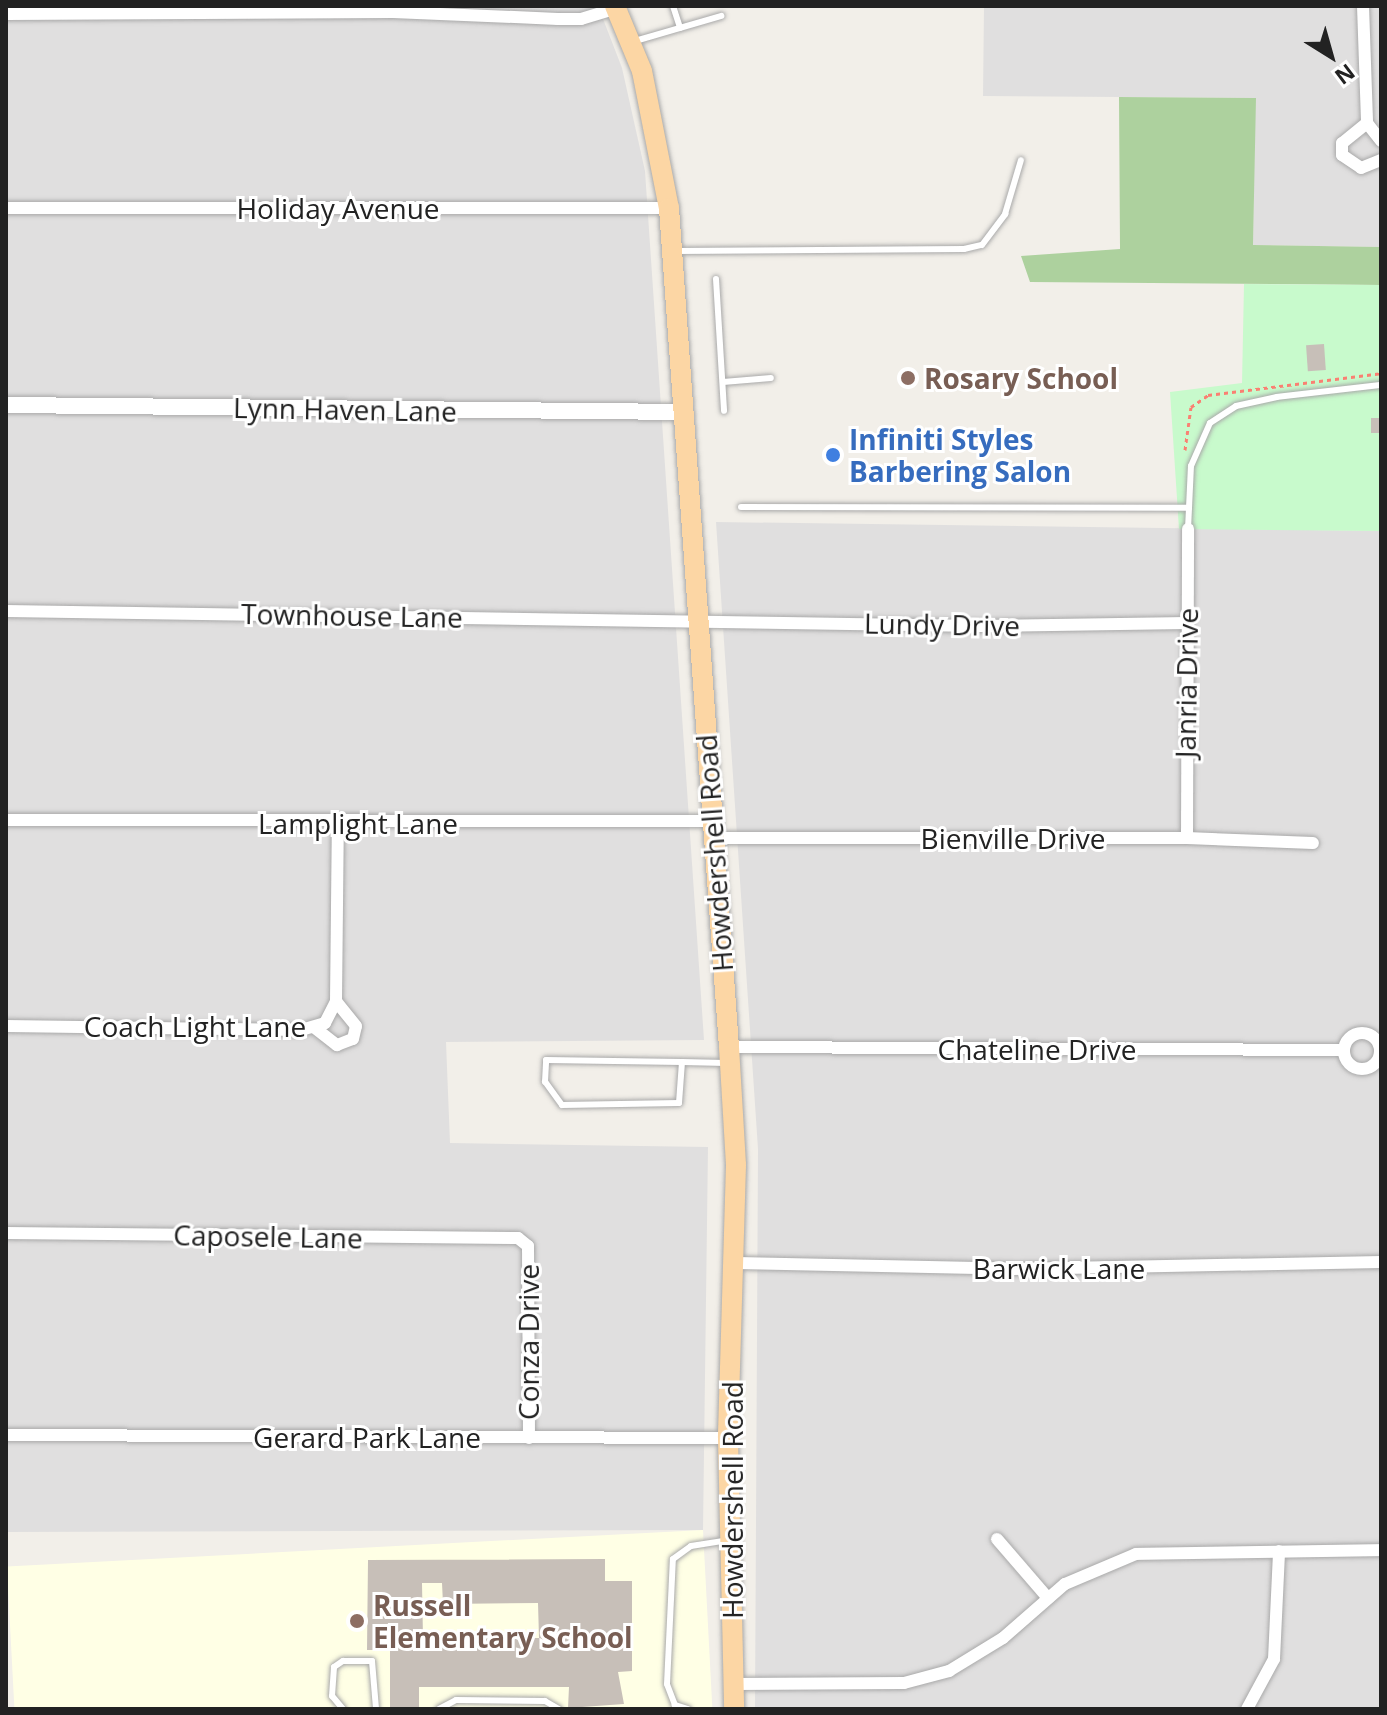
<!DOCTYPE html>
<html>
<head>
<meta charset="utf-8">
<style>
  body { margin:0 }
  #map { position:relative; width:1387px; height:1715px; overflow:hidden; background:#f2efe9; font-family:"Open Sans",sans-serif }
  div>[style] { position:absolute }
  .residential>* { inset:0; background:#e0dfdf }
  .education>* { inset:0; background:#ffffe5; transform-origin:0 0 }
  .forest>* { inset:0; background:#add19e }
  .park>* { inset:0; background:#c8facc }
  .building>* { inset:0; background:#c7bfb8; transform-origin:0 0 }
  .path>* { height:3px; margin-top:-1.5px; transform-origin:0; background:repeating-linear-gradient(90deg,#fa8072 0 4px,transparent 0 8px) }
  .roads { filter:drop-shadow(0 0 2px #a9a9a9) drop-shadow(0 0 2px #a9a9a9) }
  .service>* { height:6px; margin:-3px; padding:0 3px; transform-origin:3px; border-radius:3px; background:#fff }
  .minor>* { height:12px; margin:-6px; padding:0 6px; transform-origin:6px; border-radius:6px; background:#fff }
  .minor>.ring { margin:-6px; padding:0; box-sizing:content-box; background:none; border:12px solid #fff; border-radius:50% }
  .tertiary>* { height:16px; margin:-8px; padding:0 8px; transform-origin:8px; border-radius:8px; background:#fff }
  .primary>* { height:20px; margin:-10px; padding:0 10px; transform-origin:10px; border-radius:10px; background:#fcd6a4 }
  .dots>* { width:22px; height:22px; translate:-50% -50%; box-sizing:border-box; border:4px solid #fff; border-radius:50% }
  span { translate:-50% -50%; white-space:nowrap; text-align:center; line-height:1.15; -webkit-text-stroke:6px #fff; paint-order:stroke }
  .street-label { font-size:28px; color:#222 }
  .education-label { font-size:28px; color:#785e54; font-weight:700 }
  .left { translate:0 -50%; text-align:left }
  .shop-label { font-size:28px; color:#366cbe; font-weight:700 }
  .frame { position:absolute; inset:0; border:8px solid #222; pointer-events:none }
  .north { position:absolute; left:1291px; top:16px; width:80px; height:80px; -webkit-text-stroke:6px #fff; paint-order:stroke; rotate:143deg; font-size:22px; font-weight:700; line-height:32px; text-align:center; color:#222 }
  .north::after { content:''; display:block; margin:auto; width:28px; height:36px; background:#222; clip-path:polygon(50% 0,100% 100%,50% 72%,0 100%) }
</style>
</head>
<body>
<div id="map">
  <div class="residential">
    <i style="clip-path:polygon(6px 6px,598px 6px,622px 68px,645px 171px,704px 1040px,446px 1042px,450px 1143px,708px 1147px,703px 1530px,6px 1532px)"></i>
    <i style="clip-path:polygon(984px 6px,1381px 6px,1381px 247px,1253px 245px,1255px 98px,983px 96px)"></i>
    <i style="clip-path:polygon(716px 522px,1381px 531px,1381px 1709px,755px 1709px,758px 1149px)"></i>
  </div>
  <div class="education">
    <i style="left:703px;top:1530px;width:179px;height:697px;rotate:87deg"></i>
  </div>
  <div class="forest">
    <i style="clip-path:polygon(1119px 97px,1256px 98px,1253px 245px,1381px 247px,1381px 285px,1030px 282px,1021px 256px,1120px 249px)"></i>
  </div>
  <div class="park">
    <i style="clip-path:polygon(1244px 284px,1381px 285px,1381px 531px,1179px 529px,1170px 392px,1242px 383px)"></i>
  </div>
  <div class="building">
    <i style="left:1324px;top:344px;width:26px;height:18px;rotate:86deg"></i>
    <i style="left:1371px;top:418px;width:10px;height:15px"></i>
    <i style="clip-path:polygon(evenodd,605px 1559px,605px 1581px,632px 1581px,632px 1671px,618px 1672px,624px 1704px,568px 1708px,569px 1687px,419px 1687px,419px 1709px,390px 1709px,390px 1650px,367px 1650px,368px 1560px,605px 1559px,422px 1583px,442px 1583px,443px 1604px,538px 1603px,539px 1638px,423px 1639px,422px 1583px)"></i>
  </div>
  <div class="path">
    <i style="left:1185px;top:450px;width:43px;rotate:-82.1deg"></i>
    <i style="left:1191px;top:407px;width:21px;rotate:-35deg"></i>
    <i style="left:1208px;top:395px;width:174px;rotate:-7.2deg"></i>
  </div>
  <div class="roads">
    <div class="service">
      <i style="left:673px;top:6px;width:23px;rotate:72deg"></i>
      <i style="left:635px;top:41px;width:90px;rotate:-16.2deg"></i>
      <i style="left:676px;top:251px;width:288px;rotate:-0.4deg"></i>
      <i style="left:964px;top:249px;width:18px;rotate:-13deg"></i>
      <i style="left:982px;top:245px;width:39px;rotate:-53deg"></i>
      <i style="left:1005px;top:214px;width:56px;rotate:-73.5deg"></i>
      <i style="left:716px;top:279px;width:132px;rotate:86.5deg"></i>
      <i style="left:723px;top:382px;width:48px;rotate:-4.8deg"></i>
      <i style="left:741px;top:507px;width:448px;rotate:0.1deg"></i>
      <i style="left:1188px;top:529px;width:63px;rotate:-87.3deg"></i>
      <i style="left:1191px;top:466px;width:47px;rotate:-66.2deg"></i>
      <i style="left:1210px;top:423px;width:31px;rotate:-33deg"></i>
      <i style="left:1236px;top:406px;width:42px;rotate:-12.4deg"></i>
      <i style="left:1277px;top:397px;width:105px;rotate:-6.6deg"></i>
      <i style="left:682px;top:1062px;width:41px;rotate:94.2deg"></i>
      <i style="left:679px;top:1103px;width:117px;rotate:179deg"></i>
      <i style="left:562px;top:1105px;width:29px;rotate:-126deg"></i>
      <i style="left:545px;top:1082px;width:22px;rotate:-87deg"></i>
      <i style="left:546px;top:1060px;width:136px;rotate:0.8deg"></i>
      <i style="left:682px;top:1062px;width:44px;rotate:1.3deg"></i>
      <i style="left:343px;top:1709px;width:17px;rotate:-130deg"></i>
      <i style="left:332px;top:1696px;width:29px;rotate:-86deg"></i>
      <i style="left:334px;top:1667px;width:11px;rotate:-34deg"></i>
      <i style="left:343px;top:1661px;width:29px"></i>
      <i style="left:372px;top:1661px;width:48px;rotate:85.2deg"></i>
      <i style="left:439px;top:1709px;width:19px;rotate:-28deg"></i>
      <i style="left:456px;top:1700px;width:89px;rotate:0.6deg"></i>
      <i style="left:545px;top:1701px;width:16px;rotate:30deg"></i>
      <i style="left:688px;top:1709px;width:14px;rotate:-163deg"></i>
      <i style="left:675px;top:1705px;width:22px;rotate:-111deg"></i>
      <i style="left:667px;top:1684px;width:125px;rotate:-87.3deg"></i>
      <i style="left:673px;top:1559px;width:22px;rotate:-36deg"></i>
      <i style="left:691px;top:1546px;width:36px;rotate:-9deg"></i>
    </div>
    <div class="minor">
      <i style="left:1363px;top:6px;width:117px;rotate:88deg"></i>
      <i style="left:1367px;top:123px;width:23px;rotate:52deg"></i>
      <i style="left:6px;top:14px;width:387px;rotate:-0.3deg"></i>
      <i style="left:393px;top:12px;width:165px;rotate:2.4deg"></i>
      <i style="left:558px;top:19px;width:23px"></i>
      <i style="left:581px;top:19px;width:37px;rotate:-17deg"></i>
      <i style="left:1367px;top:123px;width:32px;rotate:141deg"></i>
      <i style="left:1342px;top:143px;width:12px;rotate:90deg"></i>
      <i style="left:1342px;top:155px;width:23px;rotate:34deg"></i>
      <i style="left:1361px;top:168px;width:22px;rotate:-22deg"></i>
      <i style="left:6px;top:208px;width:663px"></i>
      <i style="left:6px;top:611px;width:973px;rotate:0.88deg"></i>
      <i style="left:979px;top:626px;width:208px;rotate:-0.8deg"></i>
      <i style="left:6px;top:820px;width:704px;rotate:0.08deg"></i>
      <i style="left:712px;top:838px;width:475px"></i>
      <i style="left:1187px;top:838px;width:126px;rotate:2.3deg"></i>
      <i style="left:1187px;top:838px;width:309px;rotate:-89.8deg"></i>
      <i style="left:6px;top:1026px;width:295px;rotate:0.8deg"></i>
      <i style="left:301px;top:1030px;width:25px;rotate:-16deg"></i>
      <i style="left:325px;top:1023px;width:25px;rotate:-63deg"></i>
      <i style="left:336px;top:1001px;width:177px;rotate:-89.4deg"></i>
      <i style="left:315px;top:1028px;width:28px;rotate:38deg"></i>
      <i style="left:337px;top:1045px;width:17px;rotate:-21deg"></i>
      <i style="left:353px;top:1039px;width:13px;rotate:-77deg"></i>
      <i style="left:356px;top:1026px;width:32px;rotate:-129deg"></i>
      <i class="ring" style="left:1344px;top:1033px;width:24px;height:24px"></i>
      <i style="left:729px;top:1047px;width:615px;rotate:0.28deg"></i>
      <i style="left:6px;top:1233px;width:512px;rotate:0.56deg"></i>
      <i style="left:518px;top:1238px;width:13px;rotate:39deg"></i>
      <i style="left:528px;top:1246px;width:192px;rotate:89.7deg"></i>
      <i style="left:737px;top:1263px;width:276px;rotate:1.2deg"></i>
      <i style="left:1013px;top:1269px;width:368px;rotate:-1.1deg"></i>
      <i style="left:6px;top:1435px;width:722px;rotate:0.24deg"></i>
      <i style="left:997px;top:1539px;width:78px;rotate:49.2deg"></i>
      <i style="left:735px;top:1684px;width:169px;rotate:-0.3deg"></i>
      <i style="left:904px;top:1683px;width:47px;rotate:-14.9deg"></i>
      <i style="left:949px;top:1671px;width:63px;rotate:-31.4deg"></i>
      <i style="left:1003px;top:1638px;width:82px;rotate:-41.1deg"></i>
      <i style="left:1065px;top:1584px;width:77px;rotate:-22.9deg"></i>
      <i style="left:1136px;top:1554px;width:245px;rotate:-0.9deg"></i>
      <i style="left:1247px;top:1709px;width:57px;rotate:-61.6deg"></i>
      <i style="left:1274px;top:1659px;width:108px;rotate:-87.3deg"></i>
    </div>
    <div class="tertiary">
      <i style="left:6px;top:405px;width:677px;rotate:0.59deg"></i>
    </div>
    <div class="primary">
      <i style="left:615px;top:6px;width:70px;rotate:67.4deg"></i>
      <i style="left:642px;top:71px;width:140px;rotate:78.9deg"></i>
      <i style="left:669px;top:208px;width:841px;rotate:85.91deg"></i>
      <i style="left:729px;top:1047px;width:118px;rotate:86.6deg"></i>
      <i style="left:736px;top:1165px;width:273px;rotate:91.7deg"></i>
      <i style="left:728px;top:1438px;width:271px;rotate:88.7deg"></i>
    </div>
  </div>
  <div class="dots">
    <i style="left:908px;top:378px;background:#8d6e63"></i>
    <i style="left:833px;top:455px;background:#3f7fe0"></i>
    <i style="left:357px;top:1621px;background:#8d6e63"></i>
  </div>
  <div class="street-label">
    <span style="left:338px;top:208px">Holiday Avenue</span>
    <span style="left:345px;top:409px;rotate:1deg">Lynn Haven Lane</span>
    <span style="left:352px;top:615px;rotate:1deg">Townhouse Lane</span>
    <span style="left:942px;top:624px;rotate:1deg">Lundy Drive</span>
    <span style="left:1186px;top:683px;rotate:-89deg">Janria Drive</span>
    <span style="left:358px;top:823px">Lamplight Lane</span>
    <span style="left:1013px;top:838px">Bienville Drive</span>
    <span style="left:714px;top:853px;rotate:-94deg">Howdershell Road</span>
    <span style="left:195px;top:1026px">Coach Light Lane</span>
    <span style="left:1037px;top:1049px">Chateline Drive</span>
    <span style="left:268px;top:1236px;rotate:1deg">Caposele Lane</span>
    <span style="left:1059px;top:1268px">Barwick Lane</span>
    <span style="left:528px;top:1342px;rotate:-90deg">Conza Drive</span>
    <span style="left:367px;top:1437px">Gerard Park Lane</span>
    <span style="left:732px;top:1500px;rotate:-90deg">Howdershell Road</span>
  </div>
  <div class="education-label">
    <span class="left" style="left:924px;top:378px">Rosary School</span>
    <span class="left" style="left:373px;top:1621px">Russell<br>Elementary School</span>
  </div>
  <div class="shop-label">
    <span class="left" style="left:849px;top:455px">Infiniti Styles<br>Barbering Salon</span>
  </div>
  <div class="frame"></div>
  <div class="north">N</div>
</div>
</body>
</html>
